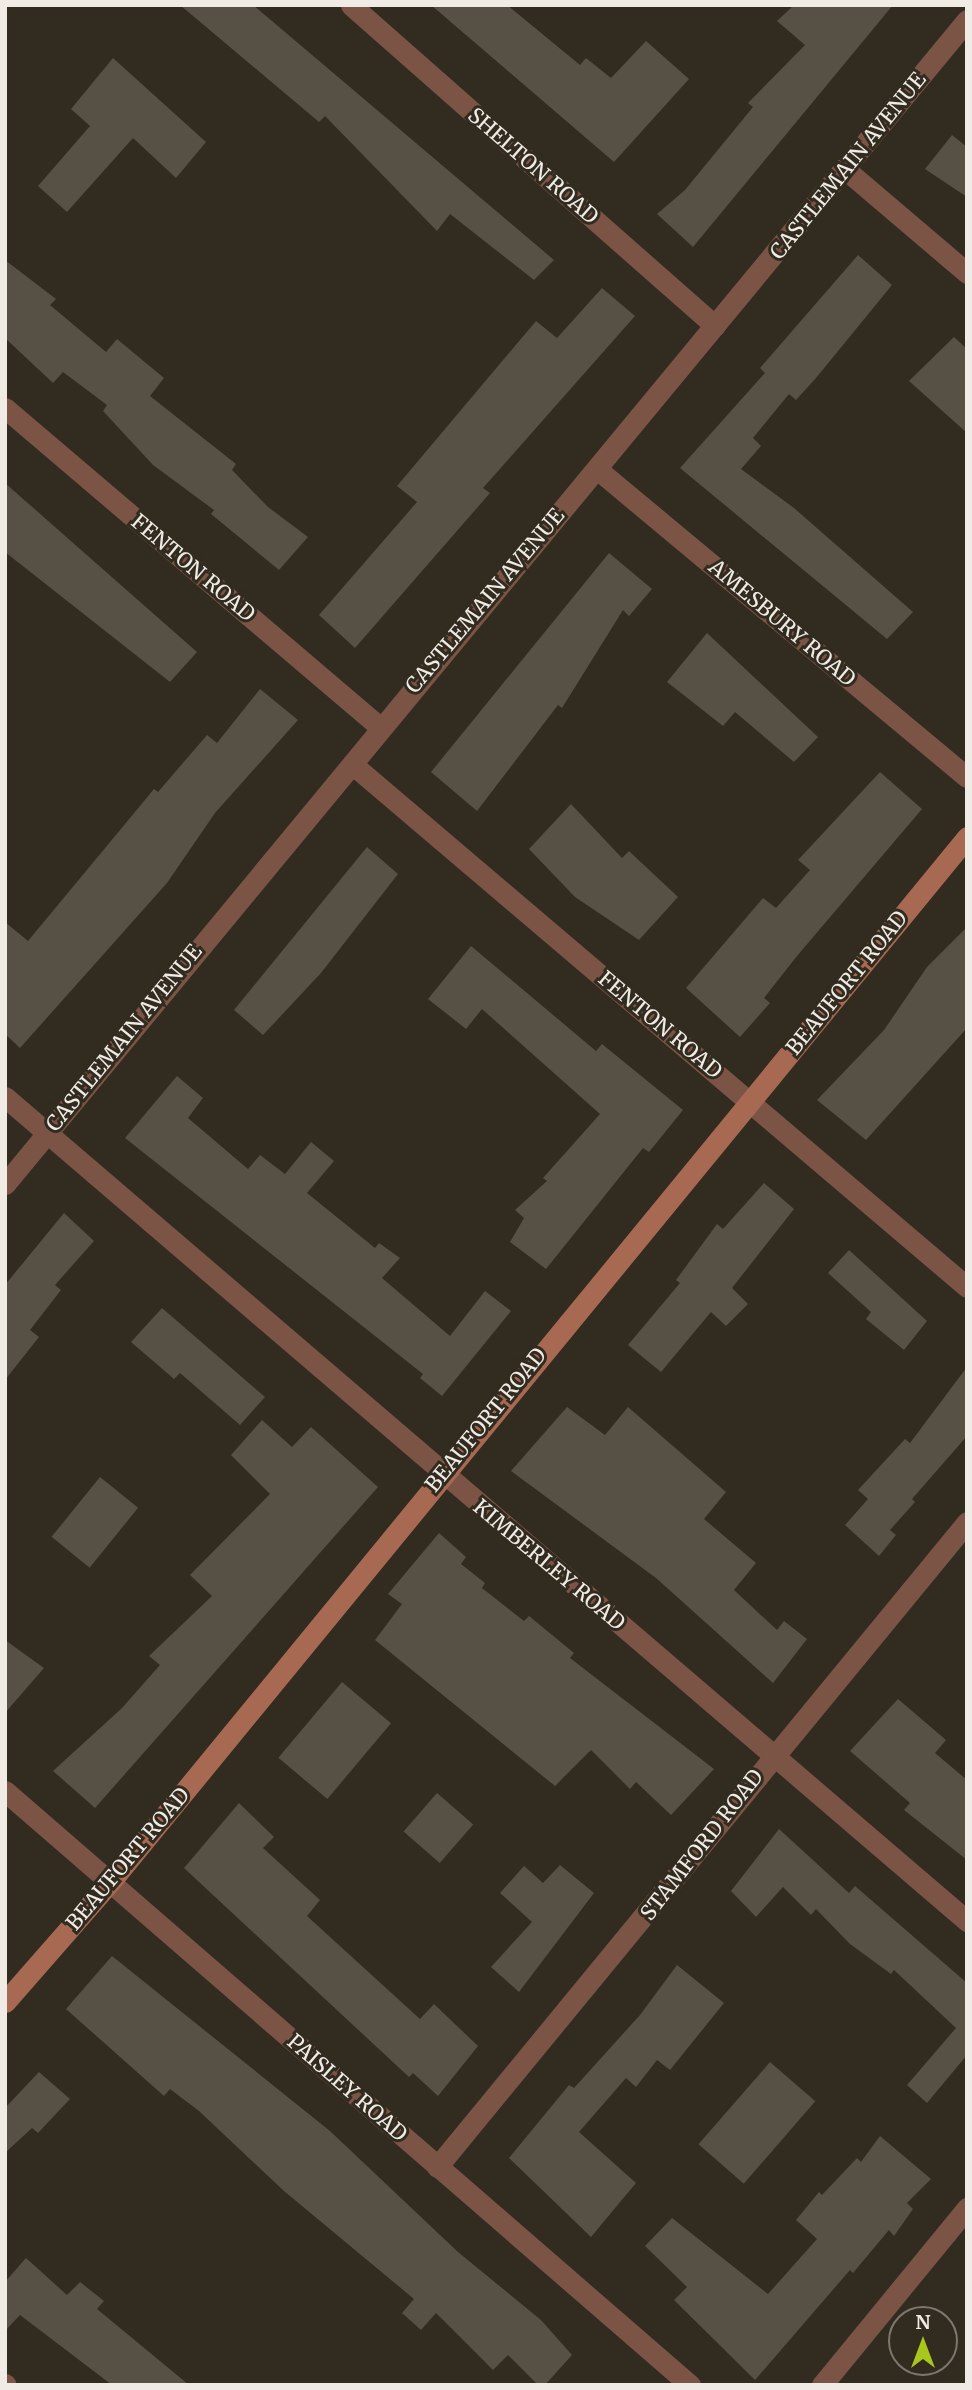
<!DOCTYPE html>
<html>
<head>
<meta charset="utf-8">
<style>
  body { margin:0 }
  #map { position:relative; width:972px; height:2390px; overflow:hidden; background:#312b20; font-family:Merriweather,serif }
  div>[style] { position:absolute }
  .building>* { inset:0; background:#575044; transform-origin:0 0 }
  .street>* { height:21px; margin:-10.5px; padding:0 10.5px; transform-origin:10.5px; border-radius:10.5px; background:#7c5446 }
  .secondary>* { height:21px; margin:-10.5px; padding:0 10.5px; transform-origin:10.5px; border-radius:10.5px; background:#a86953 }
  span { translate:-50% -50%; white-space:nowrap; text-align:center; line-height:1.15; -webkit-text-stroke:6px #312b20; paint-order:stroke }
  .street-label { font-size:21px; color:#f0ece5 }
  .frame { position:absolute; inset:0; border:7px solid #f0ece5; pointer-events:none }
  .north { position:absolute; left:888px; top:2306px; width:70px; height:70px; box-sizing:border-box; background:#312b20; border:2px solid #7d786f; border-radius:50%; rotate:0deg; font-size:19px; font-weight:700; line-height:28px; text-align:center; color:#f0ece5 }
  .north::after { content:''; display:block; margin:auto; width:24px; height:32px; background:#a8c71c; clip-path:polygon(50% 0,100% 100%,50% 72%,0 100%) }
</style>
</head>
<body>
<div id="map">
  <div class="building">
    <i style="clip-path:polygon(180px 5px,253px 5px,554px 260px,534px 280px,450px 214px,437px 231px,325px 116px,319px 122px)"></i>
    <i style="clip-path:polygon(431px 5px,507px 5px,580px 65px,586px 58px,611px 78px,646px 41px,689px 79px,614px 162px)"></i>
    <i style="clip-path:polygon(794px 5px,893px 5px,693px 247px,657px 214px,685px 190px,753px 107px,748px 103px,805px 45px,777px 21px)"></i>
    <i style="clip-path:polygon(113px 58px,206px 142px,176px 178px,133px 138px,67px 212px,38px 186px,90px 126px,71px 109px)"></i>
    <i style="clip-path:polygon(952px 135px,967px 147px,967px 197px,925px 169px)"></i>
    <i style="clip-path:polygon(858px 255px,892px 285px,816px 378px,796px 400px,789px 394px,753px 438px,761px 446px,741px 469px,794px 508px,913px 612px,887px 639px,680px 468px,765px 373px,760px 368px)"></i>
    <i style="clip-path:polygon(5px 260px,56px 299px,50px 305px,106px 352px,117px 339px,164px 378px,150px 396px,236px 464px,232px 470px,268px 507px,308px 537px,279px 570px,211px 514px,214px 510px,153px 465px,103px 411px,107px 405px,63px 372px,53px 383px,5px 338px)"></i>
    <i style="clip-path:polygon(602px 288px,635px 316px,483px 488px,490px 493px,355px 648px,319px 615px,417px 502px,397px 486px,536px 321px,557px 338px)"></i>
    <i style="clip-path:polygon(954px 337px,967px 349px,967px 433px,909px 381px)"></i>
    <i style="clip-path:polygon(5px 483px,197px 652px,170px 682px,5px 552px)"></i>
    <i style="clip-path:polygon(609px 553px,652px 589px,629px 616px,623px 610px,562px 708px,558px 705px,477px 811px,431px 772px)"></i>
    <i style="clip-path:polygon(707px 633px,818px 737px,794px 762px,735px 712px,723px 726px,667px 682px)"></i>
    <i style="clip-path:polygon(260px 689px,298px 720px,215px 813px,167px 883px,20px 1048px,5px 1034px,5px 922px,28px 941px,154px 789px,158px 792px,207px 735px,217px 743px)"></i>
    <i style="clip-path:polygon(880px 772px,922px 809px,797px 956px,764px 998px,770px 1003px,740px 1037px,686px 988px,763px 898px,776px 908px,810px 870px,798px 860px)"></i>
    <i style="clip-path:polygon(571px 804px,622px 858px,629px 851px,678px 897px,639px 940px,575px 897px,529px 849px)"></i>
    <i style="clip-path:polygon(367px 847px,398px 874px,321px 973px,263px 1035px,234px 1010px)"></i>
    <i style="clip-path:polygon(967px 927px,967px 1028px,866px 1140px,817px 1100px,884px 1030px,927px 967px)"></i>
    <i style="clip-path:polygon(471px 946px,596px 1051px,602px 1044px,683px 1110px,649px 1152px,643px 1148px,546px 1269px,510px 1242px,524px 1218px,515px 1210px,547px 1181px,543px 1178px,600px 1114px,482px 1009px,466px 1029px,428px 999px)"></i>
    <i style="clip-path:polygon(177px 1076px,203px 1098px,188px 1118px,248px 1169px,260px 1155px,285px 1174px,311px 1142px,334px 1161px,307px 1193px,375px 1248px,379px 1243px,400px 1258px,382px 1278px,450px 1336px,485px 1291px,511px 1311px,442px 1396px,420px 1378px,423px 1374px,125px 1138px)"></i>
    <i style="clip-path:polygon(764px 1183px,794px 1209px,732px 1288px,748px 1304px,726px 1326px,711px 1312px,661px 1372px,628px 1345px,680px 1283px,676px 1280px,717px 1224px,723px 1229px)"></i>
    <i style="clip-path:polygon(64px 1213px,94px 1241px,55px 1285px,61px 1290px,30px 1330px,39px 1337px,5px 1380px,5px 1285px)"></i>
    <i style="clip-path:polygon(849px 1250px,927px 1321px,904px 1350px,866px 1319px,871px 1312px,828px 1273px)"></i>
    <i style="clip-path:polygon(162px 1308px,265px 1397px,240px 1425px,180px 1373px,174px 1379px,131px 1342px)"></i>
    <i style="clip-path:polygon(967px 1367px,967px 1436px,912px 1499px,915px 1502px,890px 1530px,896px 1535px,879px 1556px,845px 1525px,868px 1499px,858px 1490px,905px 1439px,910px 1443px)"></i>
    <i style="clip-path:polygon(567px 1407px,605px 1435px,628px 1407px,726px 1492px,704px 1519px,756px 1563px,734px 1590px,777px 1630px,784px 1621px,807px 1639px,773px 1683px,656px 1578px,511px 1471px)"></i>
    <i style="clip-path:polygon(262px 1420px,292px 1447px,311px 1427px,378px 1487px,95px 1808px,53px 1771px,122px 1708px,160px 1665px,149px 1656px,212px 1596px,190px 1575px,270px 1494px,231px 1455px)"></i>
    <i style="left:100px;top:1477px;width:49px;height:77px;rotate:39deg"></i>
    <i style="clip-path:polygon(439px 1533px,466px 1557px,461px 1564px,485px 1583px,482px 1588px,524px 1621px,529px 1616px,574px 1653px,570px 1658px,714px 1769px,671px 1815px,636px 1782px,630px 1789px,591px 1750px,555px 1786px,375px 1640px,402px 1604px,388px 1594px)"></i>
    <i style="clip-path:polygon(5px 1640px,44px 1668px,5px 1713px)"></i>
    <i style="left:342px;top:1682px;width:64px;height:99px;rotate:40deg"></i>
    <i style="clip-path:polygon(898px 1699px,946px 1740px,935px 1753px,967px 1780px,967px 1860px,904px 1810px,910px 1803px,850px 1751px)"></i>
    <i style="left:437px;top:1793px;width:48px;height:51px;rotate:41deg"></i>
    <i style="clip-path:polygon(239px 1803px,274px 1837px,263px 1848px,320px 1900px,307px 1916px,420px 2019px,434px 2004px,478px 2046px,438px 2096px,413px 2073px,409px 2077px,184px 1868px)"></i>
    <i style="clip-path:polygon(779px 1829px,849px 1893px,855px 1886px,967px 1983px,967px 2055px,927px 2103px,907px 2085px,956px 2028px,894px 1970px,891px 1974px,850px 1944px,816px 1909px,811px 1915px,783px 1887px,756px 1917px,731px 1891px)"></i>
    <i style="clip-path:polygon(560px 1865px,594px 1893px,519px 1992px,491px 1967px,532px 1922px,500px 1893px,524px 1866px,543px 1883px)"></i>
    <i style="clip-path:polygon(112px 1956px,330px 2131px,458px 2252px,541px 2320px,572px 2355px,545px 2385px,538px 2385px,508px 2355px,493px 2370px,436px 2313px,421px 2330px,402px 2313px,414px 2299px,284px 2191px,199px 2111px,170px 2089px,164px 2096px,66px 2009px)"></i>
    <i style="clip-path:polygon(677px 1965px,724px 2003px,670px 2070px,657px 2060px,636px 2087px,626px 2078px,579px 2132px,636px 2183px,591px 2237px,509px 2158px,569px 2085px,574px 2088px,640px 2015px)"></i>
    <i style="left:770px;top:2062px;width:60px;height:109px;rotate:41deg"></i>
    <i style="clip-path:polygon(39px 2072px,70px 2099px,38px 2133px,32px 2128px,5px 2153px,5px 2108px)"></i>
    <i style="clip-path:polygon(880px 2136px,931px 2179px,907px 2203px,913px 2209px,894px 2236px,889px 2230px,853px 2273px,850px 2270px,755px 2380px,674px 2300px,687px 2287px,645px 2246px,672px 2218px,768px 2294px,817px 2239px,796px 2220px,819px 2192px,822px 2195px,857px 2158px,861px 2162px)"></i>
    <i style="clip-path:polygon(26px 2258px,67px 2295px,80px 2282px,104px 2301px,97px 2309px,189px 2385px,112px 2385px,20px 2315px,5px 2331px,5px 2282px)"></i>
  </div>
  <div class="street">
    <i style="left:351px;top:5px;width:485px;rotate:41.4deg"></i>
    <i style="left:846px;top:170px;width:159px;rotate:40.4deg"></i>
    <i style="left:5px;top:408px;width:492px;rotate:40.4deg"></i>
    <i style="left:597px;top:469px;width:481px;rotate:39.8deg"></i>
    <i style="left:352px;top:764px;width:807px;rotate:40.38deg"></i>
    <i style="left:5px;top:1097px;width:1267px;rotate:40.58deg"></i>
    <i style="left:5px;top:1184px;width:1510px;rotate:-50.43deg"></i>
    <i style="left:5px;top:1791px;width:907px;rotate:40.93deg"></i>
    <i style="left:437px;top:2167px;width:835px;rotate:-50.59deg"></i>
    <i style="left:5px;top:2384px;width:1px;rotate:45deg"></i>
    <i style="left:822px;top:2385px;width:229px;rotate:-50.7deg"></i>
  </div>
  <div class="secondary">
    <i style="left:5px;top:2002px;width:161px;rotate:-48.8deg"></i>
    <i style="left:111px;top:1881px;width:1350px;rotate:-50.65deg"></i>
  </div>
  <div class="street-label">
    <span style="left:533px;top:166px;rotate:41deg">SHELTON ROAD</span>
    <span style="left:848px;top:166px;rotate:-51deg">CASTLEMAIN AVENUE</span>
    <span style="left:193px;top:568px;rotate:40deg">FENTON ROAD</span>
    <span style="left:485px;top:601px;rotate:-50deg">CASTLEMAIN AVENUE</span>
    <span style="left:782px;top:623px;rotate:40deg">AMESBURY ROAD</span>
    <span style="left:847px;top:983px;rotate:-51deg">BEAUFORT ROAD</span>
    <span style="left:660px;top:1025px;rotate:40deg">FENTON ROAD</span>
    <span style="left:124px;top:1038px;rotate:-51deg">CASTLEMAIN AVENUE</span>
    <span style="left:486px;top:1420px;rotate:-51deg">BEAUFORT ROAD</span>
    <span style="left:549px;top:1565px;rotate:40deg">KIMBERLEY ROAD</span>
    <span style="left:702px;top:1845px;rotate:-52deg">STAMFORD ROAD</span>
    <span style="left:128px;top:1859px;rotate:-50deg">BEAUFORT ROAD</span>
    <span style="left:347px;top:2088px;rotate:41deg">PAISLEY ROAD</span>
  </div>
  <div class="frame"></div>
  <div class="north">N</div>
</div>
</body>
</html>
